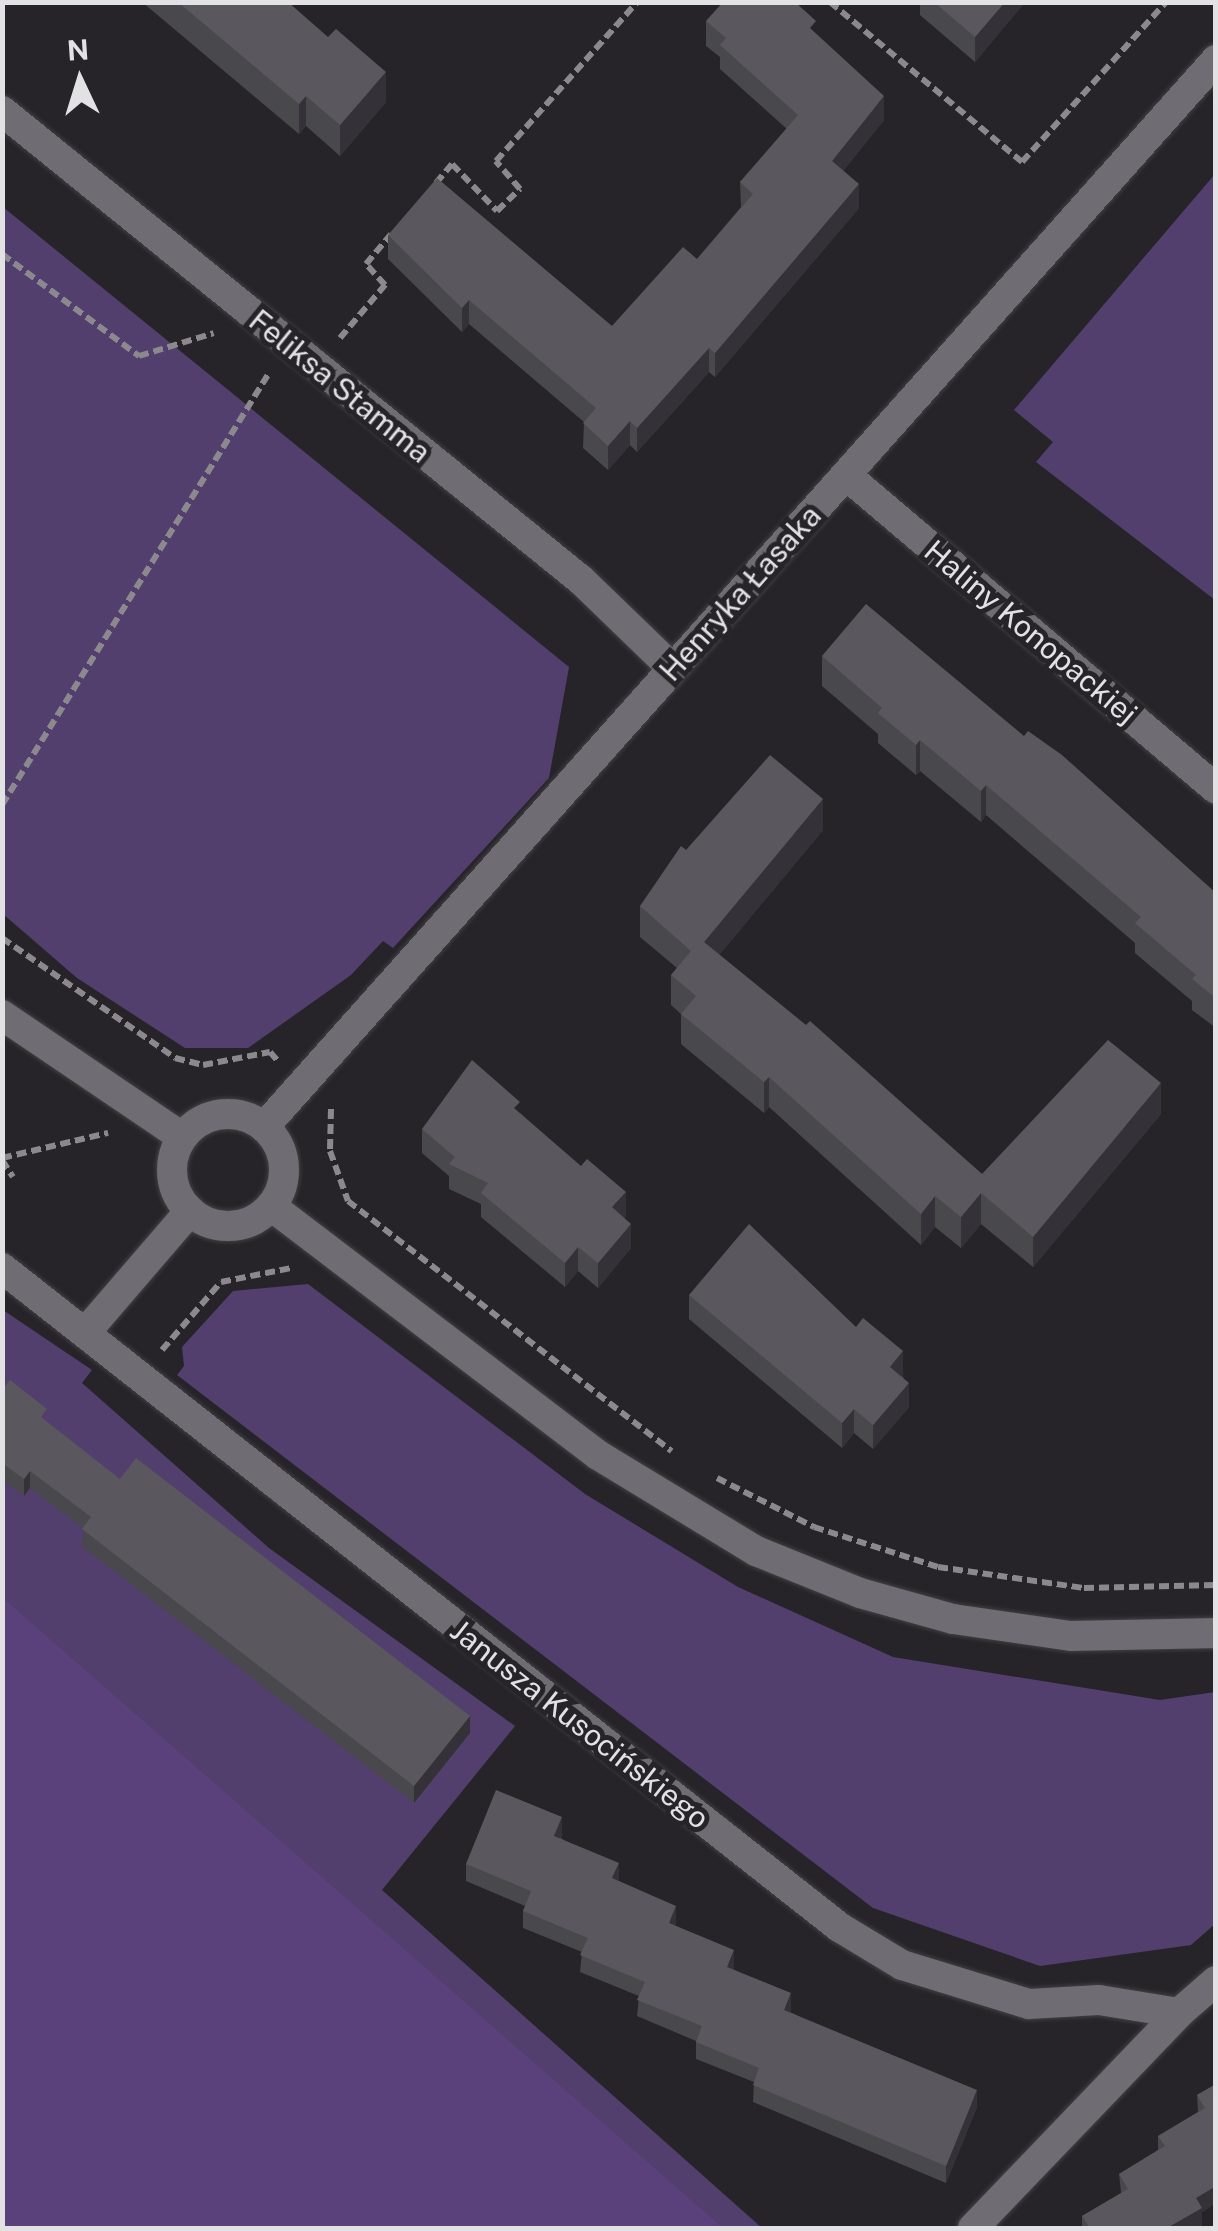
<!DOCTYPE html>
<html>
<head>
<meta charset="utf-8">
<style>
  body { margin:0 }
  #map { position:relative; width:1218px; height:2231px; overflow:hidden; background:#262429; font-family:"Public Sans",sans-serif }
  div>[style] { position:absolute }
  .green>* { inset:0; background:#523f6e }
  .forest>* { inset:0; background:#5a417c }
  .path>* { height:6px; margin-top:-3px; transform-origin:0; background:repeating-linear-gradient(90deg,#8b898d 0 10px,transparent 0 15px) }
  .roads { filter:drop-shadow(0 0 2px #424044) drop-shadow(0 0 2px #424044) }
  .minor>* { height:30px; margin:-15px; padding:0 15px; transform-origin:15px; border-radius:15px; background:#6f6c73 }
  .minor>.ring { margin:-15px; padding:0; box-sizing:content-box; background:none; border:30px solid #6f6c73; border-radius:50% }
  .wall>* { inset:0; background:#49484d }
  .shaded-wall>* { inset:0; background:#343238 }
  .building>* { inset:0; background:#5a585e }
  span { translate:-50% -50%; white-space:nowrap; text-align:center; line-height:1.15; -webkit-text-stroke:10px #262429; paint-order:stroke }
  .street-label { font-size:30px; color:#e2e1e4 }
  .frame { position:absolute; inset:0; border:5px solid #e2e1e4; pointer-events:none }
  .north { position:absolute; left:30px; top:30px; width:100px; height:100px; -webkit-text-stroke:8px #262429; paint-order:stroke; rotate:356deg; font-size:28px; font-weight:700; line-height:40px; text-align:center; color:#e2e1e4 }
  .north::after { content:''; display:block; margin:auto; width:35px; height:45px; background:#e2e1e4; clip-path:polygon(50% 0,100% 100%,50% 72%,0 100%) }
</style>
</head>
<body>
<div id="map">
  <div class="green">
    <i style="clip-path:polygon(1215px 174px,1215px 600px,1036px 462px,1053px 442px,1014px 410px)"></i>
    <i style="clip-path:polygon(3px 207px,569px 667px,549px 778px,393px 948px,383px 941px,351px 975px,248px 1048px,185px 1048px,77px 978px,3px 914px)"></i>
    <i style="clip-path:polygon(308px 1284px,585px 1494px,738px 1587px,893px 1657px,1160px 1700px,1215px 1692px,1215px 1924px,1191px 1945px,1040px 1966px,873px 1908px,177px 1375px,184px 1366px,182px 1347px,233px 1291px)"></i>
    <i style="clip-path:polygon(3px 1310px,92px 1370px,82px 1383px,269px 1548px,515px 1726px,382px 1890px,762px 2228px,722px 2228px,3px 1601px)"></i>
  </div>
  <div class="forest">
    <i style="clip-path:polygon(3px 1598px,723px 2228px,3px 2228px)"></i>
  </div>
  <div class="path">
    <i style="left:830px;top:2px;width:250px;rotate:39.8deg"></i>
    <i style="left:1022px;top:162px;width:215px;rotate:-48deg"></i>
    <i style="left:436px;top:183px;width:25px;rotate:-50deg"></i>
    <i style="left:452px;top:164px;width:65px;rotate:46.2deg"></i>
    <i style="left:497px;top:211px;width:32px;rotate:-44deg"></i>
    <i style="left:520px;top:189px;width:37px;rotate:-131deg"></i>
    <i style="left:496px;top:161px;width:213px;rotate:-48.4deg"></i>
    <i style="left:2px;top:254px;width:171px;rotate:36.7deg"></i>
    <i style="left:139px;top:356px;width:78px;rotate:-17deg"></i>
    <i style="left:340px;top:338px;width:70px;rotate:-49.7deg"></i>
    <i style="left:385px;top:285px;width:28px;rotate:-132deg"></i>
    <i style="left:366px;top:264px;width:39px;rotate:-50deg"></i>
    <i style="left:2px;top:805px;width:508px;rotate:-58.28deg"></i>
    <i style="left:2px;top:938px;width:211px;rotate:34.7deg"></i>
    <i style="left:175px;top:1058px;width:29px;rotate:14deg"></i>
    <i style="left:203px;top:1065px;width:68px;rotate:-11deg"></i>
    <i style="left:270px;top:1052px;width:11px;rotate:49deg"></i>
    <i style="left:331px;top:1109px;width:42px;rotate:91.4deg"></i>
    <i style="left:330px;top:1151px;width:53px;rotate:70.2deg"></i>
    <i style="left:348px;top:1201px;width:409px;rotate:37.7deg"></i>
    <i style="left:2px;top:1158px;width:109px;rotate:-13.3deg"></i>
    <i style="left:2px;top:1160px;width:20px;rotate:57deg"></i>
    <i style="left:162px;top:1350px;width:90px;rotate:-49.1deg"></i>
    <i style="left:221px;top:1282px;width:71px;rotate:-11.3deg"></i>
    <i style="left:717px;top:1478px;width:109px;rotate:26.8deg"></i>
    <i style="left:814px;top:1527px;width:130px;rotate:17.9deg"></i>
    <i style="left:938px;top:1567px;width:148px;rotate:8.2deg"></i>
    <i style="left:1084px;top:1588px;width:132px;rotate:-1.3deg"></i>
  </div>
  <div class="roads">
    <div class="minor">
      <i style="left:2px;top:111px;width:745px;rotate:39.01deg"></i>
      <i style="left:581px;top:580px;width:127px;rotate:44deg"></i>
      <i style="left:846px;top:475px;width:485px;rotate:40.3deg"></i>
      <i style="left:2px;top:1015px;width:217px;rotate:34.1deg"></i>
      <i class="ring" style="left:172px;top:1114px;width:82px;height:82px"></i>
      <i style="left:264px;top:1127px;width:1430px;rotate:-48.26deg"></i>
      <i style="left:271px;top:1206px;width:411px;rotate:37.3deg"></i>
      <i style="left:598px;top:1455px;width:185px;rotate:31.3deg"></i>
      <i style="left:756px;top:1551px;width:112px;rotate:22deg"></i>
      <i style="left:860px;top:1593px;width:97px;rotate:15.6deg"></i>
      <i style="left:953px;top:1619px;width:119px;rotate:8.2deg"></i>
      <i style="left:1071px;top:1636px;width:145px;rotate:-1.2deg"></i>
      <i style="left:2px;top:1268px;width:1065px;rotate:38.21deg"></i>
      <i style="left:839px;top:1927px;width:74px;rotate:31.1deg"></i>
      <i style="left:902px;top:1965px;width:133px;rotate:17.1deg"></i>
      <i style="left:1029px;top:2004px;width:70px;rotate:-3.3deg"></i>
      <i style="left:1099px;top:2000px;width:81px;rotate:9.2deg"></i>
      <i style="left:1179px;top:2013px;width:49px;rotate:-40.9deg"></i>
      <i style="left:85px;top:1333px;width:161px;rotate:-49.3deg"></i>
      <i style="left:973px;top:2228px;width:298px;rotate:-46.2deg"></i>
    </div>
  </div>
  <div class="wall">
    <i style="clip-path:polygon(142px 2px,288px 2px,386px 102px,340px 156px,306px 126px,299px 134px)"></i>
    <i style="clip-path:polygon(920px 2px,1025px 2px,975px 62px,920px 15px)"></i>
    <i style="clip-path:polygon(706px 21px,816px 34px,884px 120px,843px 171px,859px 208px,715px 377px,709px 372px,637px 452px,630px 445px,608px 470px,583px 448px,584px 422px,469px 324px,462px 332px,388px 259px,388px 235px,612px 326px,697px 259px,741px 207px,740px 182px,787px 129px,720px 69px,720px 57px,706px 46px)"></i>
    <i style="clip-path:polygon(822px 656px,1216px 893px,1216px 1028px,1192px 1010px,1192px 1001px,1135px 953px,1135px 943px,986px 815px,981px 822px,920px 771px,916px 775px,878px 743px,878px 734px,822px 686px)"></i>
    <i style="clip-path:polygon(823px 830px,719px 955px,982px 1174px,1161px 1114px,1033px 1267px,981px 1224px,961px 1248px,935px 1227px,921px 1245px,769px 1107px,764px 1113px,681px 1044px,681px 1014px,671px 1005px,671px 975px,677px 968px,640px 937px,640px 906px,686px 850px)"></i>
    <i style="clip-path:polygon(520px 1113px,626px 1216px,624px 1218px,631px 1248px,598px 1288px,578px 1271px,565px 1287px,481px 1217px,481px 1204px,449px 1189px,449px 1176px,422px 1153px,422px 1129px)"></i>
    <i style="clip-path:polygon(689px 1295px,903px 1376px,909px 1407px,873px 1449px,854px 1433px,842px 1448px,689px 1319px)"></i>
    <i style="clip-path:polygon(2px 1390px,120px 1479px,470px 1733px,414px 1803px,82px 1546px,83px 1528px,30px 1488px,24px 1496px,2px 1480px)"></i>
    <i style="clip-path:polygon(562px 1834px,561px 1838px,676px 1923px,675px 1926px,734px 1967px,733px 1969px,791px 2010px,790px 2012px,977px 2107px,946px 2183px,753px 2102px,754px 2082px,696px 2059px,696px 2041px,637px 2016px,639px 1996px,580px 1972px,582px 1952px,523px 1928px,523px 1911px,525px 1906px,466px 1881px,466px 1864px)"></i>
    <i style="clip-path:polygon(1216px 2084px,1216px 2203px,1202px 2212px,1202px 2225px,1195px 2228px,1082px 2228px,1082px 2216px,1121px 2193px,1119px 2174px,1158px 2150px,1158px 2136px,1198px 2112px,1197px 2095px)"></i>
  </div>
  <div class="shaded-wall">
    <i style="clip-path:polygon(1005px 2px,1025px 2px,975px 62px,975px 37px)"></i>
    <i style="clip-path:polygon(386px 72px,386px 102px,340px 156px,340px 125px)"></i>
    <i style="clip-path:polygon(306px 96px,306px 126px,299px 134px,299px 104px)"></i>
    <i style="clip-path:polygon(884px 96px,884px 120px,832px 185px,832px 161px)"></i>
    <i style="clip-path:polygon(859px 184px,859px 208px,715px 377px,715px 353px)"></i>
    <i style="clip-path:polygon(469px 300px,469px 324px,462px 332px,462px 308px)"></i>
    <i style="clip-path:polygon(709px 348px,709px 372px,637px 452px,637px 428px)"></i>
    <i style="clip-path:polygon(630px 421px,630px 445px,608px 470px,608px 446px)"></i>
    <i style="clip-path:polygon(920px 740px,920px 771px,916px 775px,916px 745px)"></i>
    <i style="clip-path:polygon(986px 785px,986px 815px,981px 822px,981px 791px)"></i>
    <i style="clip-path:polygon(823px 799px,823px 830px,704px 973px,704px 942px)"></i>
    <i style="clip-path:polygon(769px 1077px,769px 1107px,764px 1113px,764px 1082px)"></i>
    <i style="clip-path:polygon(1161px 1083px,1161px 1114px,1033px 1267px,1033px 1237px)"></i>
    <i style="clip-path:polygon(626px 1192px,626px 1216px,612px 1231px,612px 1207px)"></i>
    <i style="clip-path:polygon(981px 1193px,981px 1224px,961px 1248px,961px 1217px)"></i>
    <i style="clip-path:polygon(935px 1196px,935px 1227px,921px 1245px,921px 1214px)"></i>
    <i style="clip-path:polygon(631px 1224px,631px 1248px,598px 1288px,598px 1263px)"></i>
    <i style="clip-path:polygon(578px 1247px,578px 1271px,565px 1287px,565px 1263px)"></i>
    <i style="clip-path:polygon(903px 1351px,903px 1376px,890px 1391px,890px 1367px)"></i>
    <i style="clip-path:polygon(909px 1383px,909px 1407px,873px 1449px,873px 1425px)"></i>
    <i style="clip-path:polygon(854px 1409px,854px 1433px,842px 1448px,842px 1423px)"></i>
    <i style="clip-path:polygon(30px 1471px,30px 1488px,24px 1496px,24px 1479px)"></i>
    <i style="clip-path:polygon(470px 1716px,470px 1733px,414px 1803px,414px 1786px)"></i>
    <i style="clip-path:polygon(562px 1817px,562px 1834px,554px 1853px,554px 1836px)"></i>
    <i style="clip-path:polygon(619px 1863px,619px 1880px,612px 1895px,612px 1878px)"></i>
    <i style="clip-path:polygon(676px 1906px,676px 1923px,669px 1940px,669px 1923px)"></i>
    <i style="clip-path:polygon(734px 1950px,734px 1967px,727px 1984px,727px 1967px)"></i>
    <i style="clip-path:polygon(791px 1993px,791px 2010px,784px 2027px,784px 2010px)"></i>
    <i style="clip-path:polygon(977px 2090px,977px 2107px,946px 2183px,946px 2166px)"></i>
    <i style="clip-path:polygon(1216px 2186px,1216px 2203px,1202px 2212px,1202px 2225px,1195px 2228px,1167px 2228px,1196px 2198px)"></i>
  </div>
  <div class="building">
    <i style="clip-path:polygon(178px 2px,288px 2px,328px 37px,336px 29px,386px 72px,340px 125px,306px 96px,299px 104px)"></i>
    <i style="clip-path:polygon(723px 2px,795px 2px,816px 21px,810px 28px,884px 96px,832px 161px,859px 184px,715px 353px,709px 348px,637px 428px,630px 421px,608px 446px,583px 423px,596px 408px,469px 300px,462px 308px,388px 235px,437px 178px,612px 326px,683px 247px,697px 259px,753px 194px,740px 182px,798px 115px,720px 45px,726px 38px,706px 21px)"></i>
    <i style="clip-path:polygon(934px 2px,1005px 2px,975px 37px)"></i>
    <i style="clip-path:polygon(866px 604px,1024px 736px,1028px 731px,1062px 755px,1216px 893px,1216px 998px,1192px 979px,1196px 975px,1135px 923px,1141px 917px,986px 785px,981px 791px,920px 740px,916px 745px,878px 713px,882px 708px,822px 656px)"></i>
    <i style="clip-path:polygon(770px 755px,823px 799px,704px 942px,806px 1025px,810px 1021px,982px 1174px,1108px 1040px,1161px 1083px,1033px 1237px,981px 1193px,961px 1217px,935px 1196px,921px 1214px,769px 1077px,764px 1082px,681px 1014px,696px 996px,671px 975px,691px 951px,640px 906px,681px 846px,686px 850px)"></i>
    <i style="clip-path:polygon(472px 1060px,520px 1102px,514px 1108px,581px 1166px,587px 1159px,626px 1192px,612px 1207px,631px 1224px,598px 1263px,578px 1247px,565px 1263px,481px 1193px,488px 1183px,449px 1164px,455px 1157px,422px 1129px)"></i>
    <i style="clip-path:polygon(749px 1224px,856px 1327px,863px 1318px,903px 1351px,890px 1367px,909px 1383px,873px 1425px,854px 1409px,842px 1423px,689px 1295px)"></i>
    <i style="clip-path:polygon(10px 1380px,47px 1409px,41px 1417px,120px 1479px,136px 1458px,470px 1716px,414px 1786px,82px 1529px,91px 1517px,30px 1471px,24px 1479px,2px 1463px,2px 1390px)"></i>
    <i style="clip-path:polygon(496px 1790px,562px 1817px,554px 1836px,619px 1863px,612px 1878px,676px 1906px,669px 1923px,734px 1950px,727px 1967px,791px 1993px,784px 2010px,977px 2090px,946px 2166px,753px 2085px,759px 2068px,696px 2042px,702px 2026px,637px 2000px,645px 1982px,580px 1955px,588px 1938px,523px 1911px,531px 1891px,466px 1864px)"></i>
    <i style="clip-path:polygon(1216px 2084px,1216px 2186px,1196px 2198px,1202px 2208px,1167px 2228px,1088px 2228px,1090px 2228px,1082px 2216px,1128px 2189px,1119px 2174px,1165px 2146px,1158px 2136px,1205px 2108px,1197px 2095px)"></i>
  </div>
  <div class="street-label">
    <span style="left:340px;top:386px;rotate:39deg">Feliksa Stamma</span>
    <span style="left:740px;top:593px;rotate:-48deg">Henryka Łasaka</span>
    <span style="left:1031px;top:632px;rotate:40deg">Haliny Konopackiej</span>
    <span style="left:580px;top:1724px;rotate:38deg">Janusza Kusocińskiego</span>
  </div>
  <div class="frame"></div>
  <div class="north">N</div>
</div>
</body>
</html>
